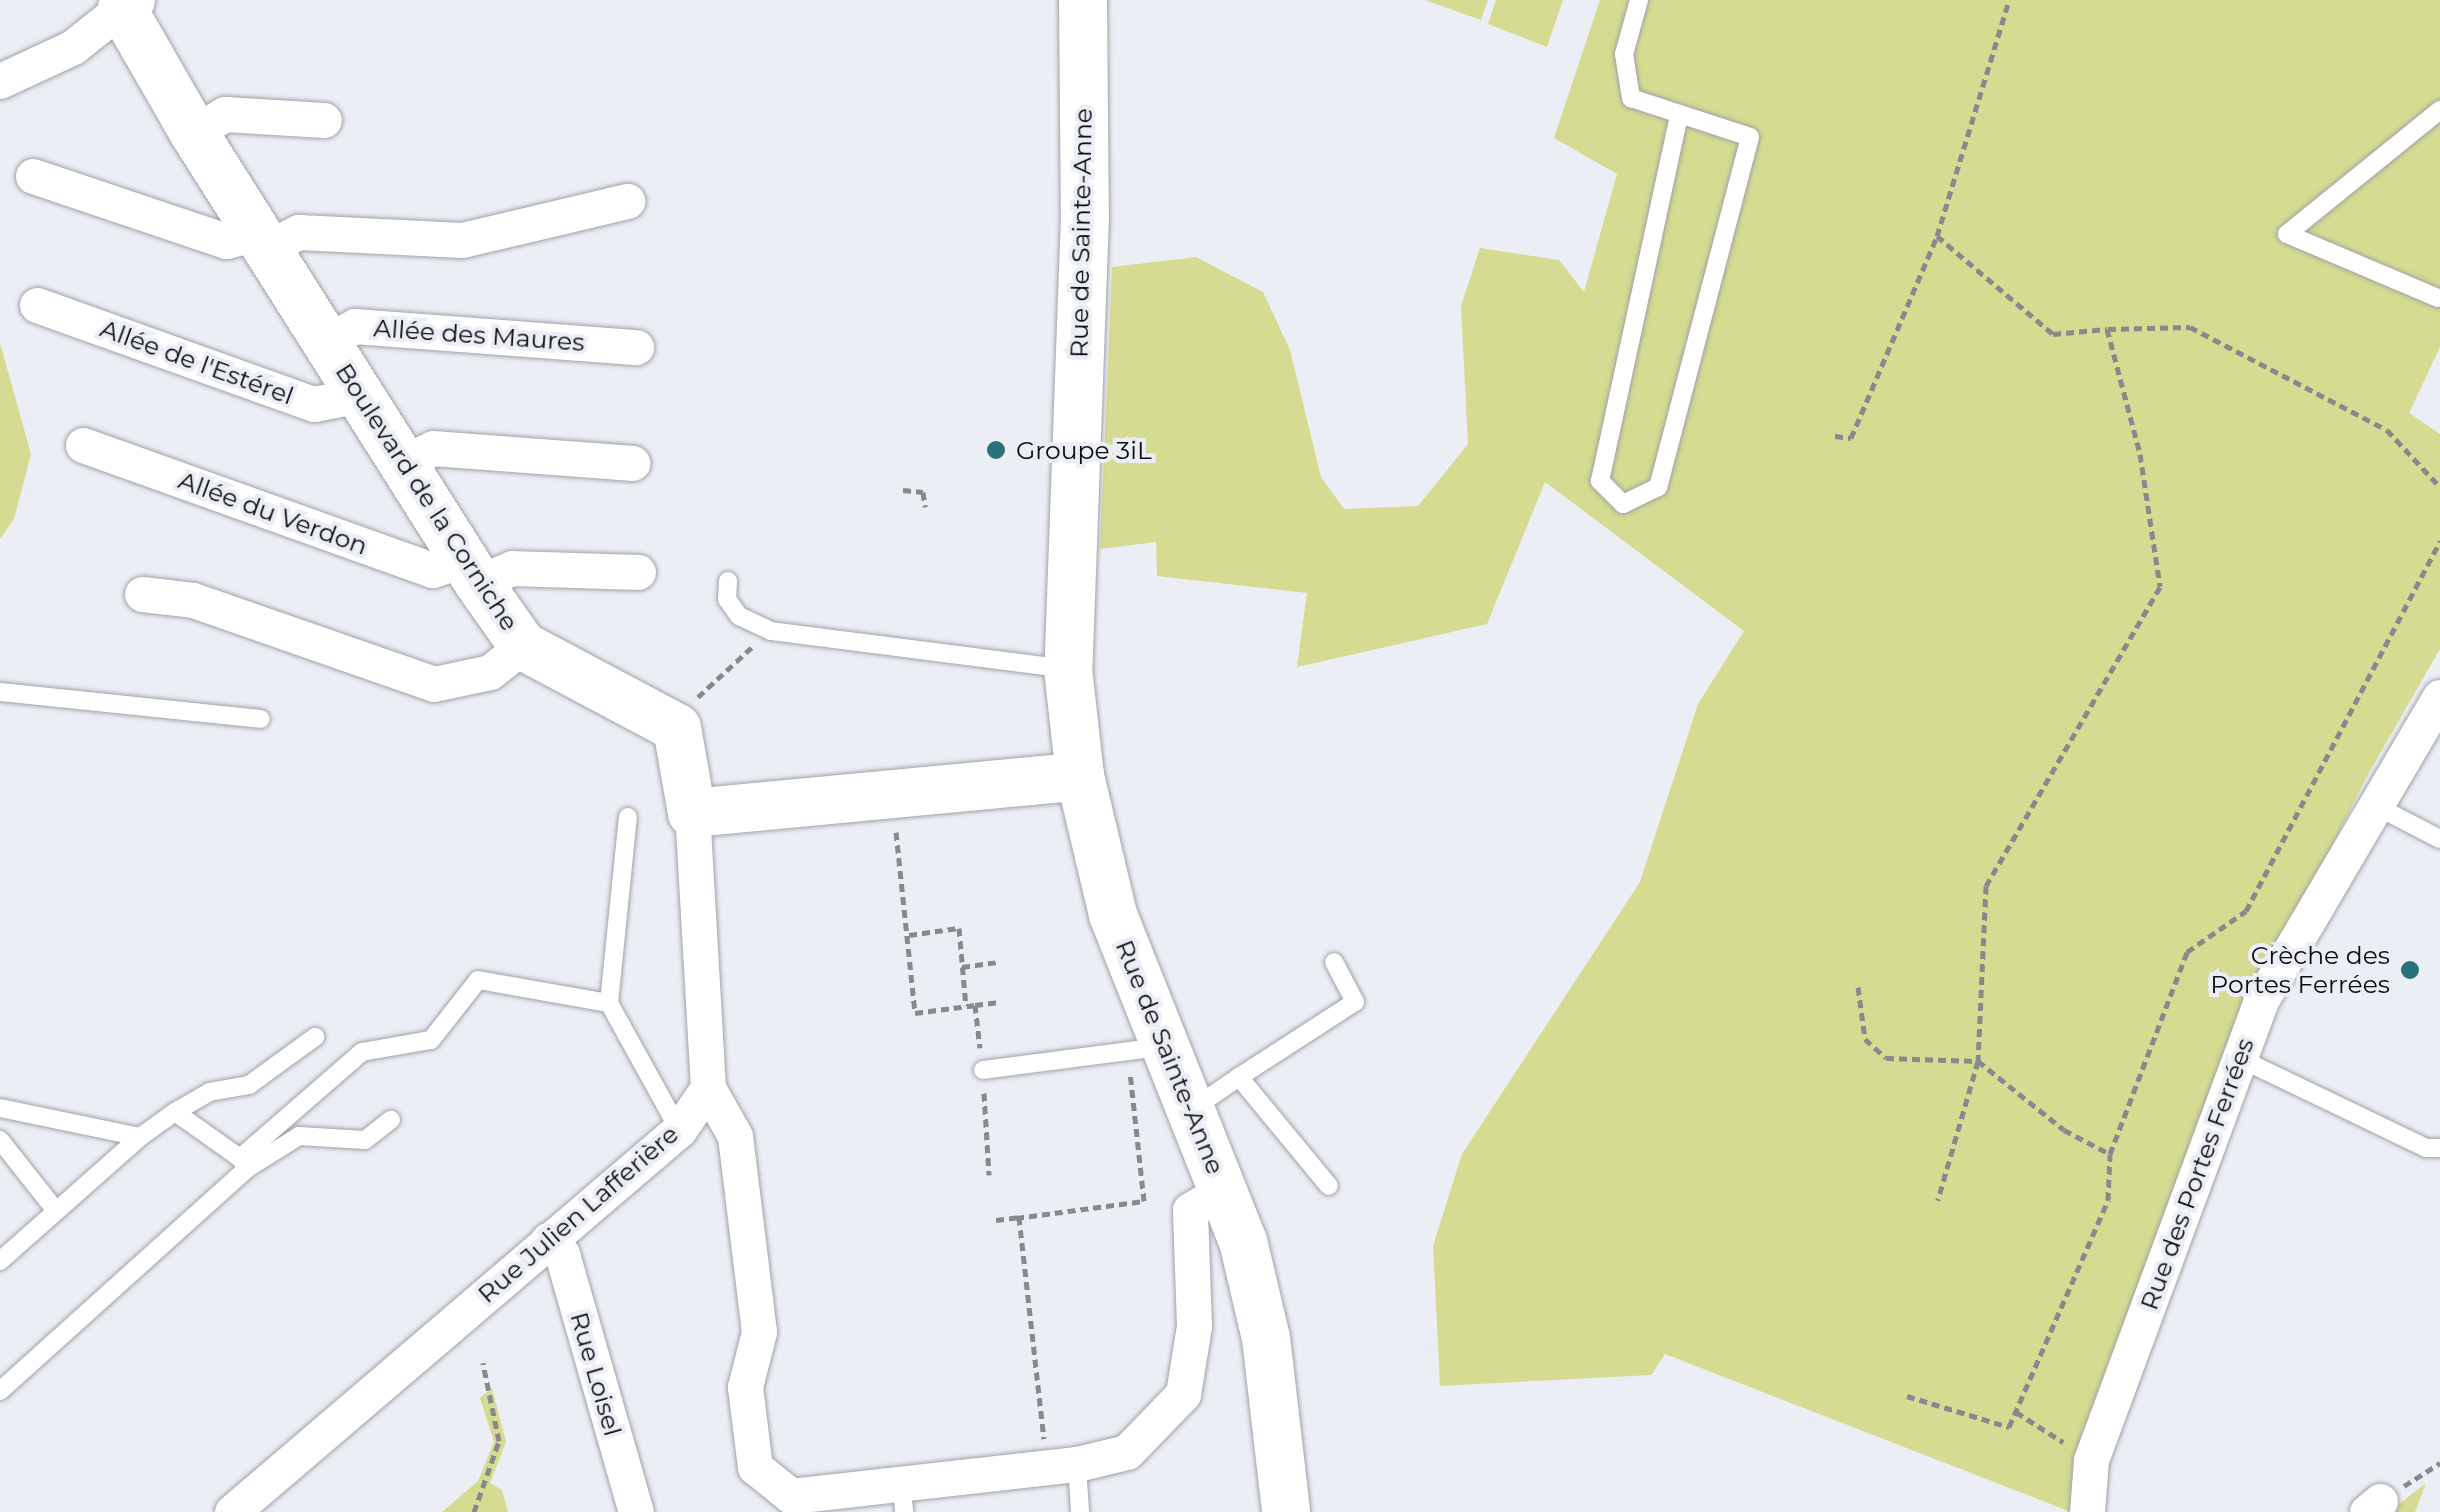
<!DOCTYPE html>
<html>
<head>
<meta charset="utf-8">
<style>
  body { margin:0 }
  #map { position:relative; width:2440px; height:1512px; overflow:hidden; background:#eceef5; font-family:Montserrat,sans-serif }
  div>[style] { position:absolute }
  .green>* { inset:0; background:#d5db90 }
  .path>* { height:5px; margin-top:-2.5px; transform-origin:0; background:repeating-linear-gradient(90deg,#87898d 0 8px,transparent 0 13px) }
  .roads { filter:drop-shadow(0 0 2px #a0a2a9) drop-shadow(0 0 2px #a0a2a9) }
  .lane>* { height:18px; margin:-9px; padding:0 9px; transform-origin:9px; border-radius:9px; background:#fff }
  .street>* { height:35px; margin:-17.5px; padding:0 17.5px; transform-origin:17.5px; border-radius:17.5px; background:#fff }
  .secondary>* { height:48px; margin:-24px; padding:0 24px; transform-origin:24px; border-radius:24px; background:#fff }
  .dots>* { width:28px; height:28px; translate:-50% -50%; box-sizing:border-box; border:5px solid #eceef5; border-radius:50% }
  span { translate:-50% -50%; white-space:nowrap; text-align:center; line-height:1.15; -webkit-text-stroke:8px #eceef5; paint-order:stroke }
  .street-label { font-size:25px; color:#0c0d0f }
  .poi-label { font-size:25px; color:#0c0d0f }
  .left { translate:0 -50%; text-align:left }
  .right { translate:-100% -50%; text-align:right }
</style>
</head>
<body>
<div id="map">
  <div class="green">
    <i style="clip-path:polygon(1425px 0,1488px 0,1481px 20px)"></i>
    <i style="clip-path:polygon(1496px 0,1563px 0,1547px 47px,1488px 24px)"></i>
    <i style="clip-path:polygon(1600px 0,2440px 0,2440px 347px,2409px 413px,2440px 434px,2440px 649px,2367px 776px,2222px 1067px,2071px 1512px,1665px 1354px,1651px 1375px,1440px 1386px,1433px 1246px,1462px 1154px,1640px 882px,1698px 704px,1744px 631px,1545px 482px,1487px 624px,1297px 667px,1307px 593px,1157px 576px,1156px 542px,1100px 549px,1112px 267px,1196px 257px,1263px 292px,1290px 350px,1321px 477px,1344px 509px,1418px 506px,1468px 444px,1461px 306px,1480px 248px,1559px 260px,1584px 292px,1617px 174px,1554px 138px)"></i>
    <i style="clip-path:polygon(0 343px,31px 454px,14px 519px,0 539px)"></i>
    <i style="clip-path:polygon(492px 1388px,506px 1442px,490px 1483px,502px 1490px,508px 1512px,442px 1512px,478px 1481px,494px 1442px,480px 1398px)"></i>
    <i style="clip-path:polygon(2426px 1483px,2415px 1512px,2389px 1512px)"></i>
  </div>
  <div class="path">
    <i style="left:1937px;top:236px;width:152px;rotate:40.2deg"></i>
    <i style="left:2053px;top:334px;width:54px;rotate:-5.3deg"></i>
    <i style="left:2107px;top:329px;width:129px;rotate:75.2deg"></i>
    <i style="left:2140px;top:454px;width:134px;rotate:81.4deg"></i>
    <i style="left:2160px;top:587px;width:346px;rotate:120.2deg"></i>
    <i style="left:1986px;top:886px;width:175px;rotate:92.6deg"></i>
    <i style="left:1978px;top:1061px;width:145px;rotate:106.1deg"></i>
    <i style="left:2108px;top:329px;width:82px;rotate:-1.4deg"></i>
    <i style="left:2190px;top:327px;width:222px;rotate:27.6deg"></i>
    <i style="left:2387px;top:430px;width:78px;rotate:47.1deg"></i>
    <i style="left:1835px;top:436px;width:16px;rotate:7deg"></i>
    <i style="left:1851px;top:438px;width:220px;rotate:-66.9deg"></i>
    <i style="left:1937px;top:236px;width:247px;rotate:-73deg"></i>
    <i style="left:903px;top:490px;width:20px;rotate:6deg"></i>
    <i style="left:923px;top:492px;width:15px;rotate:82deg"></i>
    <i style="left:698px;top:697px;width:74px;rotate:-42.8deg"></i>
    <i style="left:896px;top:832px;width:182px;rotate:84deg"></i>
    <i style="left:915px;top:1013px;width:61px;rotate:-7.6deg"></i>
    <i style="left:975px;top:1005px;width:43px;rotate:83.4deg"></i>
    <i style="left:909px;top:935px;width:50px;rotate:-8deg"></i>
    <i style="left:959px;top:928px;width:78px;rotate:84.9deg"></i>
    <i style="left:962px;top:967px;width:35px;rotate:-8deg"></i>
    <i style="left:1858px;top:987px;width:52px;rotate:82.3deg"></i>
    <i style="left:1865px;top:1039px;width:28px;rotate:42deg"></i>
    <i style="left:1886px;top:1058px;width:92px;rotate:1.9deg"></i>
    <i style="left:1978px;top:1061px;width:110px;rotate:38.7deg"></i>
    <i style="left:2064px;top:1130px;width:52px;rotate:27.6deg"></i>
    <i style="left:975px;top:1005px;width:23px;rotate:-7deg"></i>
    <i style="left:984px;top:1093px;width:82px;rotate:86.5deg"></i>
    <i style="left:1016px;top:1218px;width:129px;rotate:-7.6deg"></i>
    <i style="left:1144px;top:1201px;width:130px;rotate:-96.2deg"></i>
    <i style="left:996px;top:1220px;width:23px;rotate:-7deg"></i>
    <i style="left:1019px;top:1217px;width:223px;rotate:83.6deg"></i>
    <i style="left:1907px;top:1396px;width:107px;rotate:16.9deg"></i>
    <i style="left:2009px;top:1427px;width:248px;rotate:-66.4deg"></i>
    <i style="left:2108px;top:1200px;width:46px;rotate:-87.5deg"></i>
    <i style="left:2110px;top:1154px;width:216px;rotate:-69.1deg"></i>
    <i style="left:2187px;top:952px;width:72px;rotate:-34.8deg"></i>
    <i style="left:2246px;top:911px;width:418px;rotate:-62.3deg"></i>
    <i style="left:2016px;top:1412px;width:56px;rotate:32.6deg"></i>
    <i style="left:2404px;top:1486px;width:43px;rotate:-32.6deg"></i>
    <i style="left:474px;top:1512px;width:75px;rotate:-70.6deg"></i>
    <i style="left:499px;top:1441px;width:80px;rotate:-101.6deg"></i>
  </div>
  <div class="roads">
    <div class="lane">
      <i style="left:1639px;top:0;width:56px;rotate:105.5deg"></i>
      <i style="left:1624px;top:54px;width:45px;rotate:81deg"></i>
      <i style="left:1631px;top:98px;width:125px;rotate:18.1deg"></i>
      <i style="left:1750px;top:137px;width:362px;rotate:104.7deg"></i>
      <i style="left:1658px;top:487px;width:39px;rotate:154deg"></i>
      <i style="left:1623px;top:504px;width:33px;rotate:-135deg"></i>
      <i style="left:1600px;top:481px;width:374px;rotate:-77.8deg"></i>
      <i style="left:2438px;top:298px;width:164px;rotate:-157deg"></i>
      <i style="left:2287px;top:234px;width:197px;rotate:-39deg"></i>
      <i style="left:728px;top:581px;width:18px;rotate:93deg"></i>
      <i style="left:727px;top:599px;width:21px;rotate:55deg"></i>
      <i style="left:739px;top:616px;width:35px;rotate:25deg"></i>
      <i style="left:771px;top:631px;width:299px;rotate:7.3deg"></i>
      <i style="left:0;top:692px;width:262px;rotate:5.9deg"></i>
      <i style="left:2376px;top:806px;width:72px;rotate:27.3deg"></i>
      <i style="left:609px;top:1003px;width:145px;rotate:61.1deg"></i>
      <i style="left:2239px;top:1058px;width:208px;rotate:25.7deg"></i>
      <i style="left:2426px;top:1148px;width:14px"></i>
      <i style="left:983px;top:1070px;width:178px;rotate:-7.4deg"></i>
      <i style="left:1239px;top:1077px;width:138px;rotate:-32.9deg"></i>
      <i style="left:1355px;top:1002px;width:45px;rotate:-117.7deg"></i>
      <i style="left:0;top:1108px;width:143px;rotate:11.7deg"></i>
      <i style="left:140px;top:1137px;width:43px;rotate:-35.5deg"></i>
      <i style="left:175px;top:1112px;width:80px;rotate:35.3deg"></i>
      <i style="left:240px;top:1158px;width:162px;rotate:-41deg"></i>
      <i style="left:362px;top:1052px;width:70px;rotate:-9.9deg"></i>
      <i style="left:431px;top:1040px;width:76px;rotate:-51.9deg"></i>
      <i style="left:478px;top:980px;width:133px;rotate:10deg"></i>
      <i style="left:609px;top:1003px;width:187px;rotate:-84.2deg"></i>
      <i style="left:1191px;top:1110px;width:58px;rotate:-34.5deg"></i>
      <i style="left:1239px;top:1077px;width:141px;rotate:50.5deg"></i>
      <i style="left:175px;top:1112px;width:39px;rotate:-30deg"></i>
      <i style="left:209px;top:1092px;width:41px;rotate:-9.9deg"></i>
      <i style="left:249px;top:1085px;width:82px;rotate:-36deg"></i>
      <i style="left:0;top:1140px;width:90px;rotate:51.7deg"></i>
      <i style="left:248px;top:1168px;width:60px;rotate:-32.1deg"></i>
      <i style="left:299px;top:1136px;width:66px;rotate:3.5deg"></i>
      <i style="left:365px;top:1140px;width:33px;rotate:-38deg"></i>
      <i style="left:0;top:1261px;width:187px;rotate:-41.5deg"></i>
      <i style="left:0;top:1391px;width:334px;rotate:-42deg"></i>
      <i style="left:248px;top:1168px;width:13px;rotate:-129deg"></i>
      <i style="left:1077px;top:1464px;width:48px;rotate:86.4deg"></i>
      <i style="left:901px;top:1481px;width:31px;rotate:84deg"></i>
    </div>
    <div class="street">
      <i style="left:0;top:81px;width:81px;rotate:-25deg"></i>
      <i style="left:73px;top:47px;width:63px;rotate:-38.5deg"></i>
      <i style="left:194px;top:133px;width:36px;rotate:-32deg"></i>
      <i style="left:225px;top:114px;width:99px;rotate:3.5deg"></i>
      <i style="left:33px;top:176px;width:204px;rotate:18.6deg"></i>
      <i style="left:226px;top:241px;width:32px;rotate:-14deg"></i>
      <i style="left:267px;top:248px;width:36px;rotate:-27deg"></i>
      <i style="left:299px;top:232px;width:163px;rotate:2.8deg"></i>
      <i style="left:462px;top:240px;width:170px;rotate:-13.3deg"></i>
      <i style="left:37px;top:305px;width:294px;rotate:19.7deg"></i>
      <i style="left:314px;top:404px;width:47px;rotate:-11.1deg"></i>
      <i style="left:326px;top:342px;width:33px;rotate:-29deg"></i>
      <i style="left:355px;top:326px;width:282px;rotate:4.3deg"></i>
      <i style="left:83px;top:445px;width:371px;rotate:19.7deg"></i>
      <i style="left:432px;top:570px;width:34px;rotate:-17deg"></i>
      <i style="left:402px;top:462px;width:34px;rotate:-24deg"></i>
      <i style="left:433px;top:448px;width:200px;rotate:4.3deg"></i>
      <i style="left:478px;top:582px;width:37px;rotate:-22deg"></i>
      <i style="left:512px;top:568px;width:126px;rotate:1.8deg"></i>
      <i style="left:142px;top:594px;width:51px;rotate:6.7deg"></i>
      <i style="left:193px;top:600px;width:255px;rotate:19.2deg"></i>
      <i style="left:434px;top:684px;width:57px;rotate:-12.1deg"></i>
      <i style="left:490px;top:672px;width:42px;rotate:-38.2deg"></i>
      <i style="left:708px;top:1088px;width:55px;rotate:60.6deg"></i>
      <i style="left:735px;top:1136px;width:197px;rotate:83deg"></i>
      <i style="left:759px;top:1332px;width:57px;rotate:104.3deg"></i>
      <i style="left:745px;top:1387px;width:81px;rotate:82.9deg"></i>
      <i style="left:755px;top:1467px;width:46px;rotate:38.9deg"></i>
      <i style="left:791px;top:1496px;width:288px;rotate:-6.4deg"></i>
      <i style="left:1077px;top:1464px;width:51px;rotate:-13.5deg"></i>
      <i style="left:1127px;top:1452px;width:81px;rotate:-46deg"></i>
      <i style="left:1183px;top:1394px;width:69px;rotate:-80.8deg"></i>
      <i style="left:1194px;top:1326px;width:116px;rotate:-92deg"></i>
      <i style="left:1190px;top:1210px;width:39px;rotate:-31deg"></i>
      <i style="left:548px;top:1240px;width:20px;rotate:45deg"></i>
      <i style="left:562px;top:1254px;width:268px;rotate:74deg"></i>
      <i style="left:232px;top:1512px;width:588px;rotate:-40.52deg"></i>
      <i style="left:679px;top:1130px;width:51px;rotate:-55.4deg"></i>
      <i style="left:708px;top:1088px;width:275px;rotate:-93.3deg"></i>
      <i style="left:2087px;top:1512px;width:52px;rotate:-85.6deg"></i>
      <i style="left:2091px;top:1460px;width:488px;rotate:-69.7deg"></i>
      <i style="left:2260px;top:1002px;width:354px;rotate:-59.5deg"></i>
      <i style="left:2367px;top:1512px;width:17px;rotate:-40deg"></i>
    </div>
    <div class="secondary">
      <i style="left:131px;top:0;width:12px;rotate:138deg"></i>
      <i style="left:122px;top:8px;width:144px;rotate:60.1deg"></i>
      <i style="left:194px;top:133px;width:531px;rotate:57.69deg"></i>
      <i style="left:478px;top:582px;width:78px;rotate:54.9deg"></i>
      <i style="left:523px;top:646px;width:174px;rotate:28deg"></i>
      <i style="left:677px;top:728px;width:86px;rotate:80deg"></i>
      <i style="left:692px;top:813px;width:390px;rotate:-5.4deg"></i>
      <i style="left:1083px;top:0;width:216px;rotate:89.5deg"></i>
      <i style="left:1085px;top:216px;width:453px;rotate:92.1deg"></i>
      <i style="left:1068px;top:669px;width:108px;rotate:83.6deg"></i>
      <i style="left:1080px;top:776px;width:143px;rotate:76.6deg"></i>
      <i style="left:1113px;top:915px;width:351px;rotate:68.3deg"></i>
      <i style="left:1243px;top:1241px;width:100px;rotate:76.7deg"></i>
      <i style="left:1266px;top:1338px;width:175px;rotate:83.4deg"></i>
    </div>
  </div>
  <div class="dots">
    <i style="left:996px;top:450px;background:#29727b"></i>
    <i style="left:2410px;top:970px;background:#29727b"></i>
  </div>
  <div class="street-label">
    <span style="left:1081px;top:233px;rotate:-89deg">Rue de Sainte-Anne</span>
    <span style="left:479px;top:335px;rotate:4deg">Allée des Maures</span>
    <span style="left:197px;top:362px;rotate:20deg">Allée de l'Estérel</span>
    <span style="left:427px;top:497px;rotate:57deg">Boulevard de la Corniche</span>
    <span style="left:273px;top:513px;rotate:20deg">Allée du Verdon</span>
    <span style="left:1170px;top:1057px;rotate:68deg">Rue de Sainte-Anne</span>
    <span style="left:2197px;top:1174px;rotate:-70deg">Rue des Portes Ferrées</span>
    <span style="left:578px;top:1214px;rotate:-41deg">Rue Julien Lafferière</span>
    <span style="left:596px;top:1374px;rotate:74deg">Rue Loisel</span>
  </div>
  <div class="poi-label">
    <span class="left" style="left:1016px;top:450px">Groupe 3iL</span>
    <span class="right" style="left:2390px;top:970px">Crèche des<br>Portes Ferrées</span>
  </div>
</div>
</body>
</html>
